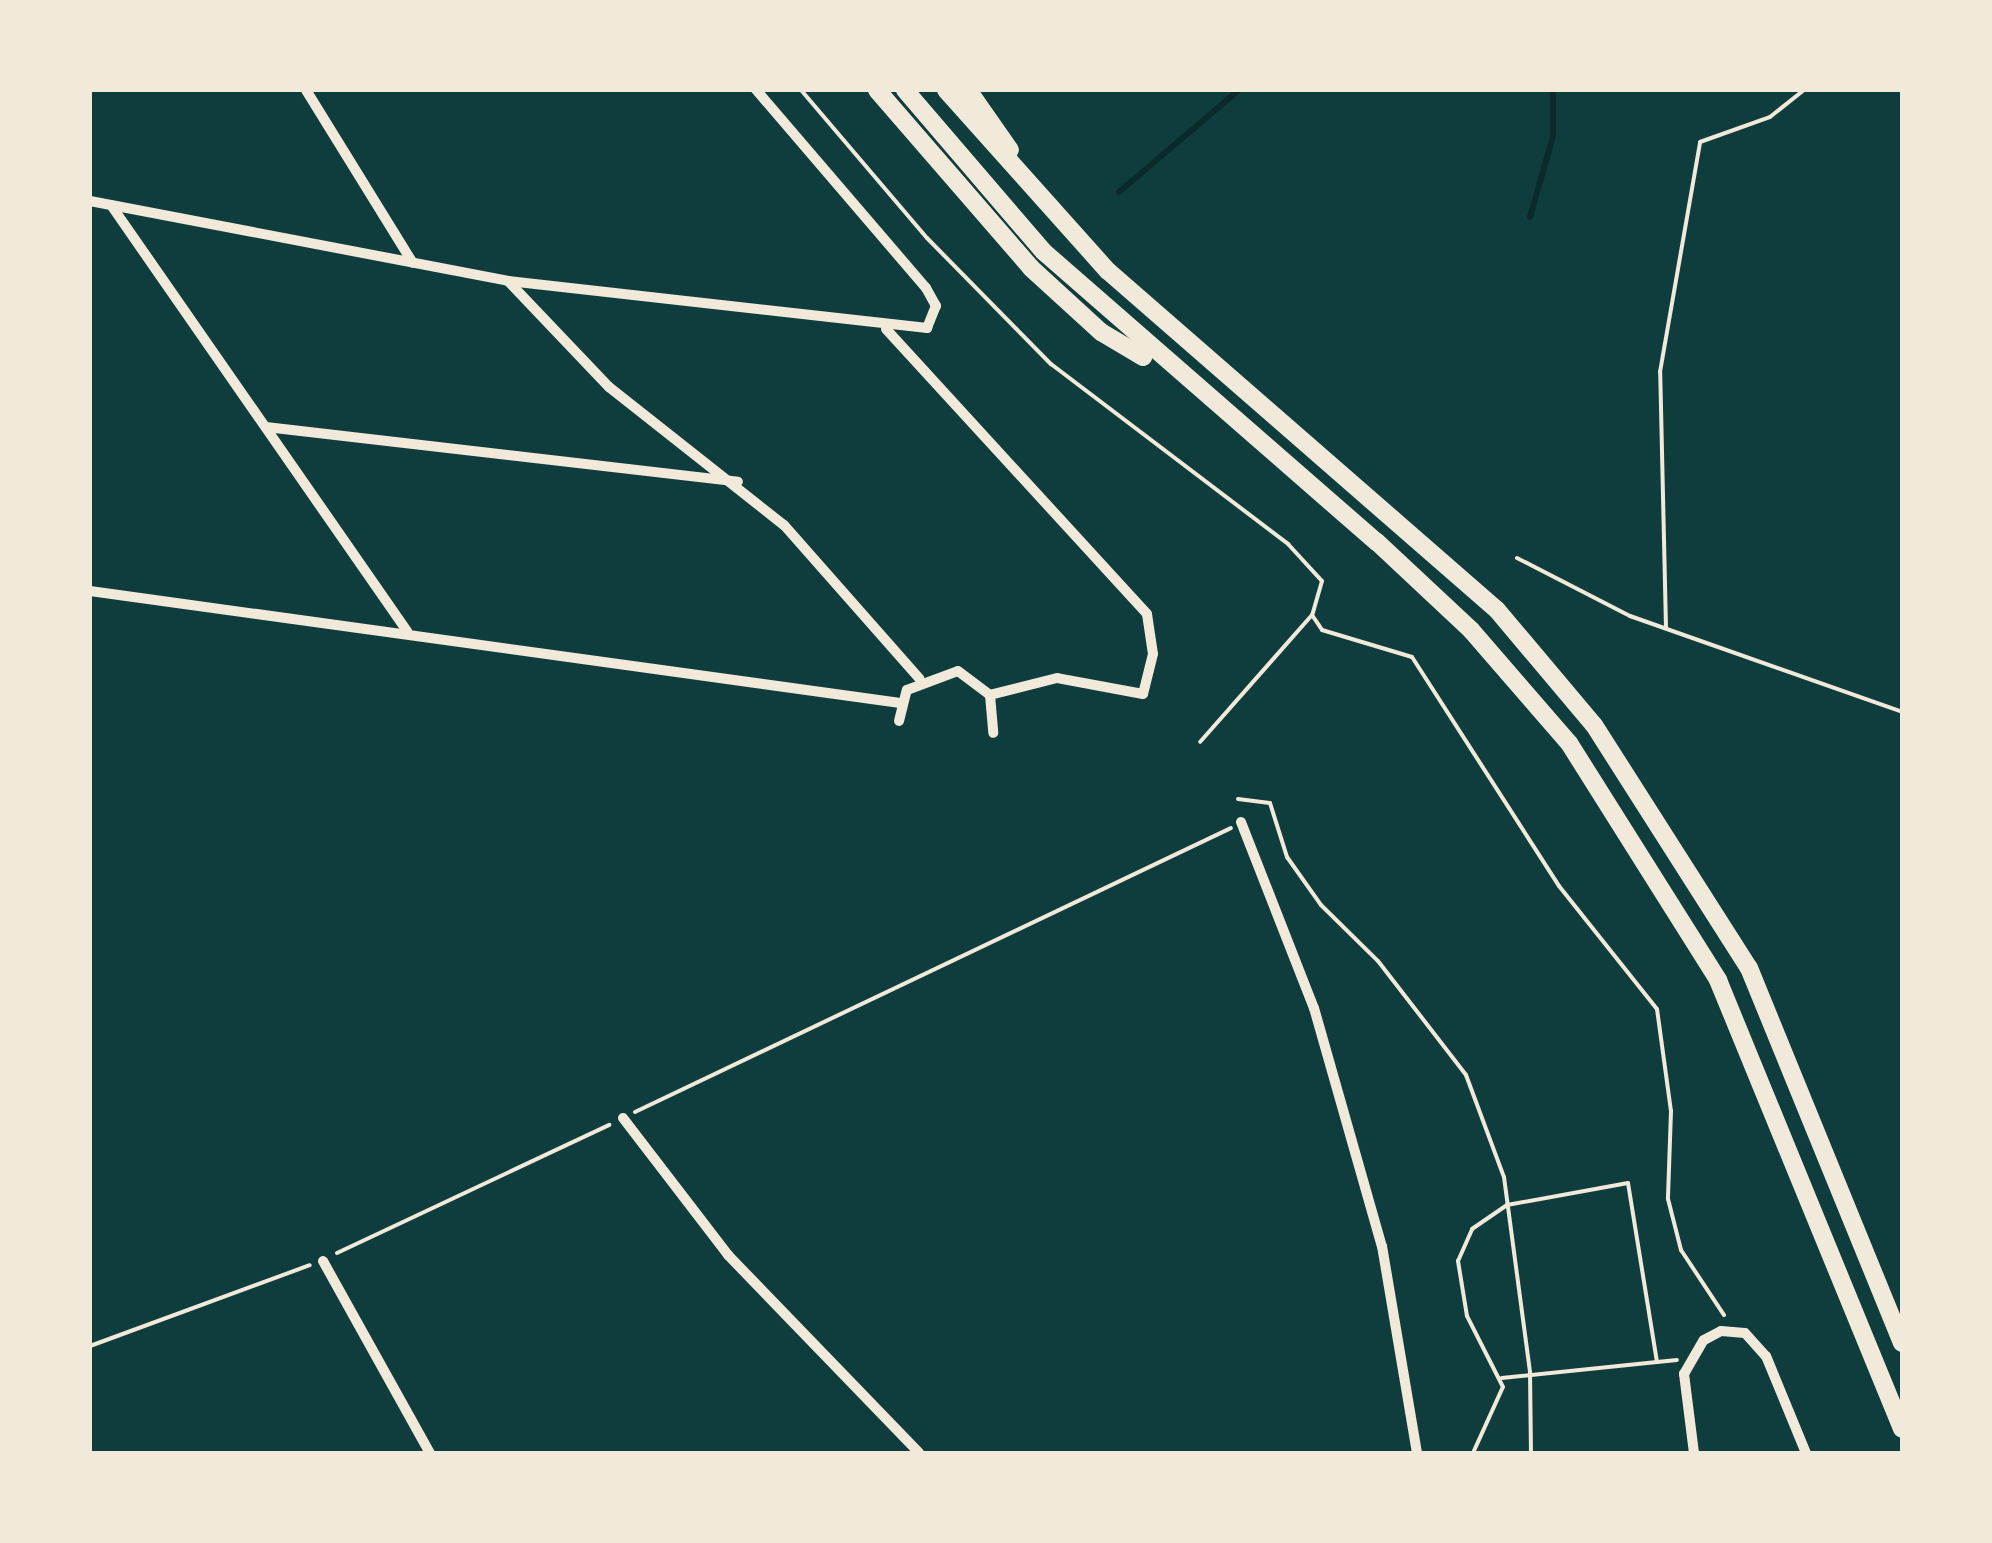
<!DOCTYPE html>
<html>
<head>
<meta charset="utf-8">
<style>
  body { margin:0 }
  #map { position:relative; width:1992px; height:1543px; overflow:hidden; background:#0f3d3e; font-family:Montserrat,sans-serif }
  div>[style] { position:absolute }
  .stream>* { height:6px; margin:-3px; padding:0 3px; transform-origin:3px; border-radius:3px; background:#0a2a2b }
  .path>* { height:4px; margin:-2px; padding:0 2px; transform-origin:2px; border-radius:2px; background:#f1e9da }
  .minor>* { height:10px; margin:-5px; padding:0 5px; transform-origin:5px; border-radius:5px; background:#f1e9da }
  .trunk>* { height:18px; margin:-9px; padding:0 9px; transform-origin:9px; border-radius:9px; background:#f1e9da }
  span { translate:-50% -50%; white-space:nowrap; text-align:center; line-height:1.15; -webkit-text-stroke:9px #f1e9da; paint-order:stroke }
  .frame { position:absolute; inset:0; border:92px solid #f1e9da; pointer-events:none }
</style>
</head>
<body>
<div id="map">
  <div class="stream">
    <i style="left:1119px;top:192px;width:157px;rotate:-40.4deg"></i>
    <i style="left:1530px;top:217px;width:84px;rotate:-74.1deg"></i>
    <i style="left:1553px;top:136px;width:46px;rotate:-90deg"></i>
  </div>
  <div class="path">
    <i style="left:801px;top:90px;width:194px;rotate:49.6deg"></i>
    <i style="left:927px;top:238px;width:177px;rotate:45.5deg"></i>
    <i style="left:1051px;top:364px;width:298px;rotate:37.2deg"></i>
    <i style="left:1288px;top:544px;width:50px;rotate:47.4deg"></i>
    <i style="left:1322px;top:581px;width:35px;rotate:106deg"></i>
    <i style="left:1312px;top:615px;width:169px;rotate:131.4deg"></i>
    <i style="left:1517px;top:558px;width:127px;rotate:27.2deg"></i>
    <i style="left:1630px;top:616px;width:288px;rotate:19.4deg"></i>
    <i style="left:1312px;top:615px;width:18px;rotate:56deg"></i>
    <i style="left:1322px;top:630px;width:94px;rotate:16.7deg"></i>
    <i style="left:1412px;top:657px;width:272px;rotate:57.3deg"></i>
    <i style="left:1559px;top:886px;width:157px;rotate:51.5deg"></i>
    <i style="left:1657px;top:1009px;width:103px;rotate:82.2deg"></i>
    <i style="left:1671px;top:1111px;width:88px;rotate:92deg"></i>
    <i style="left:1668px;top:1199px;width:53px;rotate:75.7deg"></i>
    <i style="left:1681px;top:1250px;width:78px;rotate:56.5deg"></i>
    <i style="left:1666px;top:628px;width:256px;rotate:-91.3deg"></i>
    <i style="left:1660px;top:372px;width:233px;rotate:-80.1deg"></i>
    <i style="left:1700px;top:142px;width:74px;rotate:-19.7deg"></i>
    <i style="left:1770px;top:117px;width:43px;rotate:-38.5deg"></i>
    <i style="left:1238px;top:799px;width:32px;rotate:7deg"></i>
    <i style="left:1270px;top:803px;width:57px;rotate:72.5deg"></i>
    <i style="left:1287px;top:857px;width:59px;rotate:54.7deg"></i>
    <i style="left:1321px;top:905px;width:80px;rotate:44.5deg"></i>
    <i style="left:1378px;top:961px;width:144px;rotate:52.3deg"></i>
    <i style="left:1466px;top:1075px;width:109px;rotate:69.6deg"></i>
    <i style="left:1504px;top:1177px;width:197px;rotate:82.4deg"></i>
    <i style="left:1530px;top:1372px;width:81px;rotate:89.3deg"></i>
    <i style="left:635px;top:1112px;width:660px;rotate:-25.48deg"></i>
    <i style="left:337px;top:1253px;width:301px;rotate:-25.2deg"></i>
    <i style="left:90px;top:1346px;width:234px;rotate:-20.2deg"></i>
    <i style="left:1657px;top:1362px;width:20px;rotate:-6deg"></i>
    <i style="left:1473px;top:1453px;width:72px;rotate:-65.6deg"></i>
    <i style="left:1503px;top:1387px;width:80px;rotate:-116.9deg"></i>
    <i style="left:1467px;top:1316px;width:56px;rotate:-99.3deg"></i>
    <i style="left:1458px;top:1261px;width:35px;rotate:-66deg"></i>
    <i style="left:1472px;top:1229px;width:42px;rotate:-34.4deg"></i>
    <i style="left:1507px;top:1205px;width:123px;rotate:-10.3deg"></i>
    <i style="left:1628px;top:1183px;width:181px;rotate:80.8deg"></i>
    <i style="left:1657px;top:1362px;width:156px;rotate:174.1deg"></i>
  </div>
  <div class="minor">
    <i style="left:306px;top:90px;width:203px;rotate:58.3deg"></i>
    <i style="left:90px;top:201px;width:426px;rotate:10.8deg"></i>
    <i style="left:508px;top:281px;width:146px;rotate:46.4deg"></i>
    <i style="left:609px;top:387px;width:223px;rotate:38.3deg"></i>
    <i style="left:784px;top:525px;width:205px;rotate:48.6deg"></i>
    <i style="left:111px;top:205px;width:519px;rotate:55.21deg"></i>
    <i style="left:508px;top:281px;width:422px;rotate:6.4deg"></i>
    <i style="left:927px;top:328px;width:24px;rotate:-68deg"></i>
    <i style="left:936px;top:306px;width:21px;rotate:-119deg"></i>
    <i style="left:926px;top:288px;width:261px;rotate:-130.6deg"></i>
    <i style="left:886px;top:329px;width:386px;rotate:47.5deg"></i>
    <i style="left:1147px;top:614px;width:40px;rotate:81.5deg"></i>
    <i style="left:1153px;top:654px;width:41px;rotate:104deg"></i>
    <i style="left:1143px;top:694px;width:87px;rotate:-169.5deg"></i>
    <i style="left:1057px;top:678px;width:69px;rotate:165.8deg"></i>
    <i style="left:266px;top:427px;width:475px;rotate:6.6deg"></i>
    <i style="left:90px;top:591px;width:818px;rotate:7.87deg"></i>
    <i style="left:899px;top:721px;width:32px;rotate:-76deg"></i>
    <i style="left:907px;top:690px;width:54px;rotate:-20.4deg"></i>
    <i style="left:958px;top:671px;width:40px;rotate:37deg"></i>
    <i style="left:990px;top:695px;width:38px;rotate:85deg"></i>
    <i style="left:1241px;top:822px;width:200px;rotate:68.6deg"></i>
    <i style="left:1314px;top:1008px;width:248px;rotate:74.1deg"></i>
    <i style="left:1382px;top:1246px;width:210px;rotate:80.4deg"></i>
    <i style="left:623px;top:1118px;width:173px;rotate:52.5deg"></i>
    <i style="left:728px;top:1255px;width:275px;rotate:46deg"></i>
    <i style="left:323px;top:1261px;width:220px;rotate:60.9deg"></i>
    <i style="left:1694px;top:1453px;width:80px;rotate:-97.2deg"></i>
    <i style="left:1684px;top:1374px;width:39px;rotate:-60deg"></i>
    <i style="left:1704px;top:1340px;width:19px;rotate:-28deg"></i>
    <i style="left:1721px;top:1331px;width:24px;rotate:5deg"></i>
    <i style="left:1745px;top:1333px;width:31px;rotate:48deg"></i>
    <i style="left:1766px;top:1356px;width:105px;rotate:67.6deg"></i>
  </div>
  <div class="trunk">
    <i style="left:877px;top:90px;width:235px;rotate:49.1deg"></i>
    <i style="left:1031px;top:268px;width:95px;rotate:42.4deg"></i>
    <i style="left:1101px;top:332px;width:49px;rotate:30.8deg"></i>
    <i style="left:905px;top:90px;width:213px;rotate:49.4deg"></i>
    <i style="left:1044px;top:252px;width:442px;rotate:41.1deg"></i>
    <i style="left:1377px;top:542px;width:129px;rotate:43.1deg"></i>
    <i style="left:1471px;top:630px;width:150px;rotate:49.1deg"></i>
    <i style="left:1569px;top:743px;width:280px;rotate:57.8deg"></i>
    <i style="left:1718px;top:980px;width:485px;rotate:67.7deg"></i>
    <i style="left:946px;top:90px;width:243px;rotate:48.2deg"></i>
    <i style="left:1108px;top:271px;width:516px;rotate:41.07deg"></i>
    <i style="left:1497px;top:610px;width:150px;rotate:49.9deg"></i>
    <i style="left:1594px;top:725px;width:288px;rotate:57.5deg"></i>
    <i style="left:1749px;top:968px;width:405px;rotate:67.8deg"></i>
    <i style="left:968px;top:90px;width:73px;rotate:55deg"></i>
  </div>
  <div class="frame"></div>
</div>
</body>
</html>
